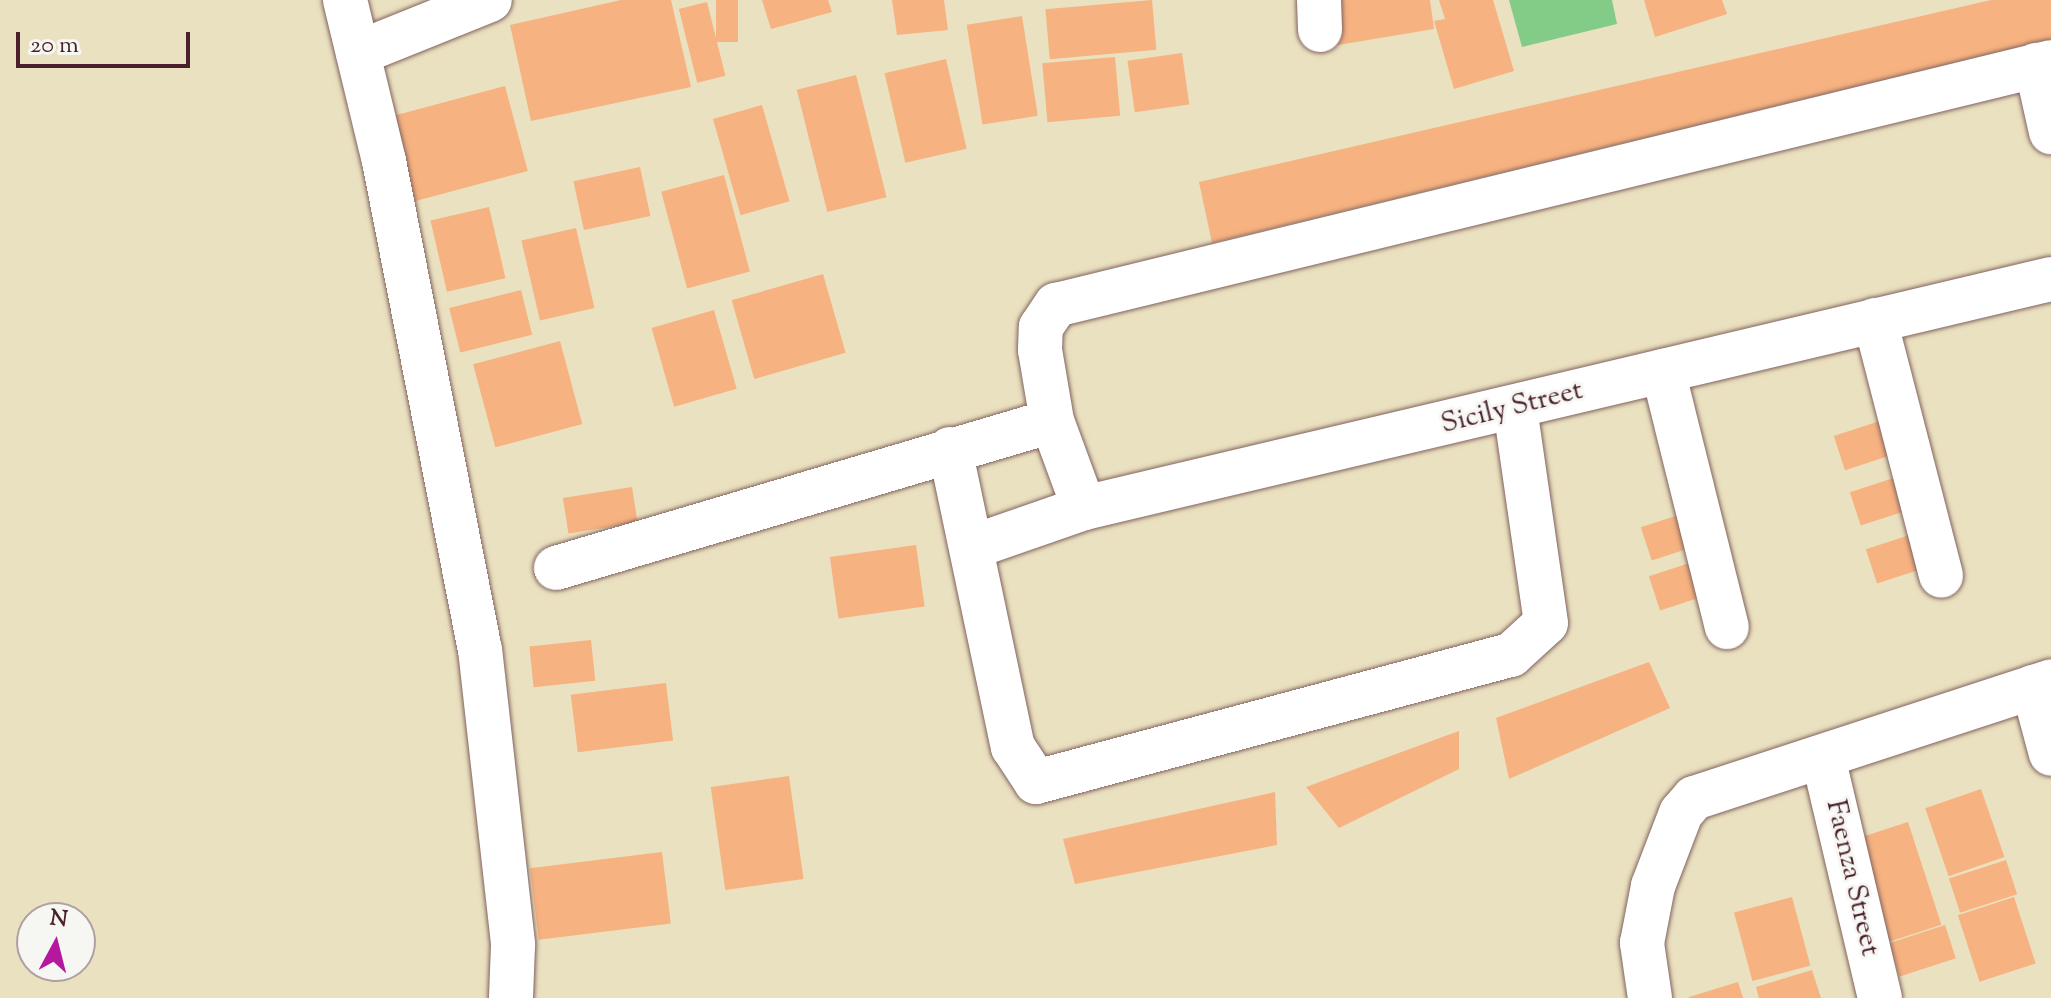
<!DOCTYPE html>
<html>
<head>
<meta charset="utf-8">
<style>
  body { margin:0 }
  #map { position:relative; width:2051px; height:998px; overflow:hidden; background:#eae1c0; font-family:"Sorts Mill Goudy",serif }
  div>[style] { position:absolute }
  .green>* { inset:0; background:#83cc88 }
  .building>* { inset:0; background:#f6b280; transform-origin:0 0 }
  .roads { filter:drop-shadow(0 0 2px #82635f) drop-shadow(0 0 2px #82635f) }
  .minor>* { height:44px; margin:-22px; padding:0 22px; transform-origin:22px; border-radius:22px; background:#fff }
  span { translate:-50% -50%; white-space:nowrap; text-align:center; line-height:1.15; -webkit-text-stroke:6px #f6f6f2; paint-order:stroke }
  .street-label { font-size:28px; color:#4a1f2b }
  .north { position:absolute; left:16px; top:902px; width:80px; height:80px; box-sizing:border-box; background:#f6f6f2; border:2px solid #b1a0a2; border-radius:50%; rotate:7deg; font-size:22px; font-weight:700; line-height:32px; text-align:center; color:#4a1f2b }
  .north::after { content:''; display:block; margin:auto; width:28px; height:36px; background:#b5179e; clip-path:polygon(50% 0,100% 100%,50% 72%,0 100%) }
  .scale { position:absolute; left:16px; top:32px; width:174px; height:36px; box-sizing:border-box; border:4px solid #4a1f2b; border-top:0; padding-left:10px; font-size:24px; line-height:28px; white-space:nowrap; color:#4a1f2b; -webkit-text-stroke:6px #f6f6f2; paint-order:stroke }
</style>
</head>
<body>
<div id="map">
  <div class="green">
    <i style="clip-path:polygon(1509px 0,1612px 0,1617px 24px,1522px 47px)"></i>
  </div>
  <div class="building">
    <i style="clip-path:polygon(621px 0,671px 0,691px 87px,531px 121px,510px 25px)"></i>
    <i style="left:716px;top:0;width:22px;height:42px"></i>
    <i style="clip-path:polygon(762px 0,828px 0,832px 12px,771px 29px)"></i>
    <i style="clip-path:polygon(892px 0,944px 0,948px 30px,897px 35px)"></i>
    <i style="left:1152px;top:0;width:50px;height:107px;rotate:85deg"></i>
    <i style="clip-path:polygon(1325px 0,1430px 0,1434px 29px,1332px 46px)"></i>
    <i style="clip-path:polygon(1439px 0,1493px 0,1514px 71px,1454px 89px,1434px 21px,1445px 19px)"></i>
    <i style="clip-path:polygon(1644px 0,1722px 0,1727px 14px,1655px 37px)"></i>
    <i style="clip-path:polygon(1991px 0,2051px 0,2051px 39px,1212px 243px,1199px 182px)"></i>
    <i style="left:707px;top:2px;width:76px;height:29px;rotate:76deg"></i>
    <i style="left:1022px;top:16px;width:101px;height:56px;rotate:81deg"></i>
    <i style="left:1182px;top:53px;width:52px;height:55px;rotate:82deg"></i>
    <i style="left:1115px;top:57px;width:59px;height:73px;rotate:85deg"></i>
    <i style="left:946px;top:59px;width:92px;height:63px;rotate:77deg"></i>
    <i style="left:856px;top:75px;width:126px;height:61px;rotate:76deg"></i>
    <i style="left:505px;top:86px;width:88px;height:117px;rotate:75deg"></i>
    <i style="left:762px;top:105px;width:100px;height:51px;rotate:74deg"></i>
    <i style="left:640px;top:167px;width:50px;height:68px;rotate:78deg"></i>
    <i style="left:724px;top:175px;width:100px;height:65px;rotate:75deg"></i>
    <i style="left:489px;top:207px;width:73px;height:60px;rotate:77deg"></i>
    <i style="left:576px;top:228px;width:82px;height:56px;rotate:77deg"></i>
    <i style="left:823px;top:274px;width:82px;height:95px;rotate:74deg"></i>
    <i style="left:521px;top:290px;width:46px;height:74px;rotate:76deg"></i>
    <i style="left:714px;top:310px;width:82px;height:65px;rotate:74deg"></i>
    <i style="left:560px;top:341px;width:86px;height:90px;rotate:75deg"></i>
    <i style="left:1889px;top:418px;width:36px;height:58px;rotate:72deg"></i>
    <i style="left:1906px;top:474px;width:35px;height:59px;rotate:72deg"></i>
    <i style="left:632px;top:487px;width:36px;height:70px;rotate:81deg"></i>
    <i style="left:1697px;top:509px;width:35px;height:59px;rotate:72deg"></i>
    <i style="left:1922px;top:531px;width:36px;height:59px;rotate:72deg"></i>
    <i style="left:916px;top:545px;width:62px;height:87px;rotate:82deg"></i>
    <i style="left:1705px;top:558px;width:36px;height:59px;rotate:72deg"></i>
    <i style="left:591px;top:640px;width:41px;height:62px;rotate:84deg"></i>
    <i style="clip-path:polygon(1649px 662px,1670px 708px,1509px 779px,1496px 718px)"></i>
    <i style="left:666px;top:683px;width:58px;height:96px;rotate:83deg"></i>
    <i style="clip-path:polygon(1459px 731px,1459px 769px,1339px 828px,1306px 787px)"></i>
    <i style="left:789px;top:776px;width:104px;height:79px;rotate:82deg"></i>
    <i style="left:1981px;top:789px;width:72px;height:59px;rotate:71deg"></i>
    <i style="clip-path:polygon(1275px 792px,1277px 845px,1075px 884px,1063px 839px)"></i>
    <i style="left:1908px;top:822px;width:108px;height:59px;rotate:72deg"></i>
    <i style="left:662px;top:852px;width:72px;height:133px;rotate:83deg"></i>
    <i style="left:2006px;top:860px;width:36px;height:60px;rotate:72deg"></i>
    <i style="left:1792px;top:897px;width:71px;height:60px;rotate:75deg"></i>
    <i style="left:2014px;top:897px;width:70px;height:59px;rotate:72deg"></i>
    <i style="left:1945px;top:925px;width:35px;height:59px;rotate:72deg"></i>
    <i style="clip-path:polygon(1812px 970px,1821px 998px,1759px 998px,1756px 987px)"></i>
    <i style="clip-path:polygon(1738px 982px,1743px 998px,1689px 998px,1689px 997px)"></i>
  </div>
  <div class="roads">
    <div class="minor">
      <i style="left:345px;top:0;width:166px;rotate:76.4deg"></i>
      <i style="left:384px;top:161px;width:497px;rotate:78.9deg"></i>
      <i style="left:480px;top:649px;width:298px;rotate:83.6deg"></i>
      <i style="left:513px;top:945px;width:53px;rotate:92.2deg"></i>
      <i style="left:1319px;top:0;width:30px;rotate:88deg"></i>
      <i style="left:358px;top:53px;width:142px;rotate:-21.9deg"></i>
      <i style="left:2036px;top:65px;width:69px;rotate:77.4deg"></i>
      <i style="left:1875px;top:320px;width:264px;rotate:75.5deg"></i>
      <i style="left:1663px;top:371px;width:264px;rotate:76deg"></i>
      <i style="left:950px;top:449px;width:305px;rotate:78.1deg"></i>
      <i style="left:1013px;top:747px;width:42px;rotate:56.7deg"></i>
      <i style="left:1036px;top:782px;width:492px;rotate:-15deg"></i>
      <i style="left:1511px;top:655px;width:47px;rotate:-42.4deg"></i>
      <i style="left:1546px;top:623px;width:216px;rotate:-98.2deg"></i>
      <i style="left:1084px;top:508px;width:93px;rotate:-110.2deg"></i>
      <i style="left:1052px;top:421px;width:72px;rotate:-99.6deg"></i>
      <i style="left:1040px;top:350px;width:23px;rotate:-88deg"></i>
      <i style="left:1041px;top:327px;width:27px;rotate:-56deg"></i>
      <i style="left:1056px;top:305px;width:1024px;rotate:-13.72deg"></i>
      <i style="left:975px;top:546px;width:115px;rotate:-19.2deg"></i>
      <i style="left:1084px;top:508px;width:994px;rotate:-13.32deg"></i>
      <i style="left:556px;top:568px;width:517px;rotate:-16.51deg"></i>
      <i style="left:2033px;top:687px;width:69px;rotate:75deg"></i>
      <i style="left:1823px;top:757px;width:248px;rotate:76.7deg"></i>
      <i style="left:1650px;top:998px;width:56px;rotate:-98.3deg"></i>
      <i style="left:1642px;top:943px;width:58px;rotate:-79.1deg"></i>
      <i style="left:1653px;top:886px;width:78px;rotate:-69deg"></i>
      <i style="left:1681px;top:813px;width:20px;rotate:-49deg"></i>
      <i style="left:1694px;top:798px;width:376px;rotate:-18.1deg"></i>
    </div>
  </div>
  <div class="street-label">
    <span style="left:1512px;top:408px;rotate:-14deg">Sicily Street</span>
    <span style="left:1852px;top:878px;rotate:77deg">Faenza Street</span>
  </div>
  <div class="north">N</div>
  <div class="scale">20 m</div>
</div>
</body>
</html>
